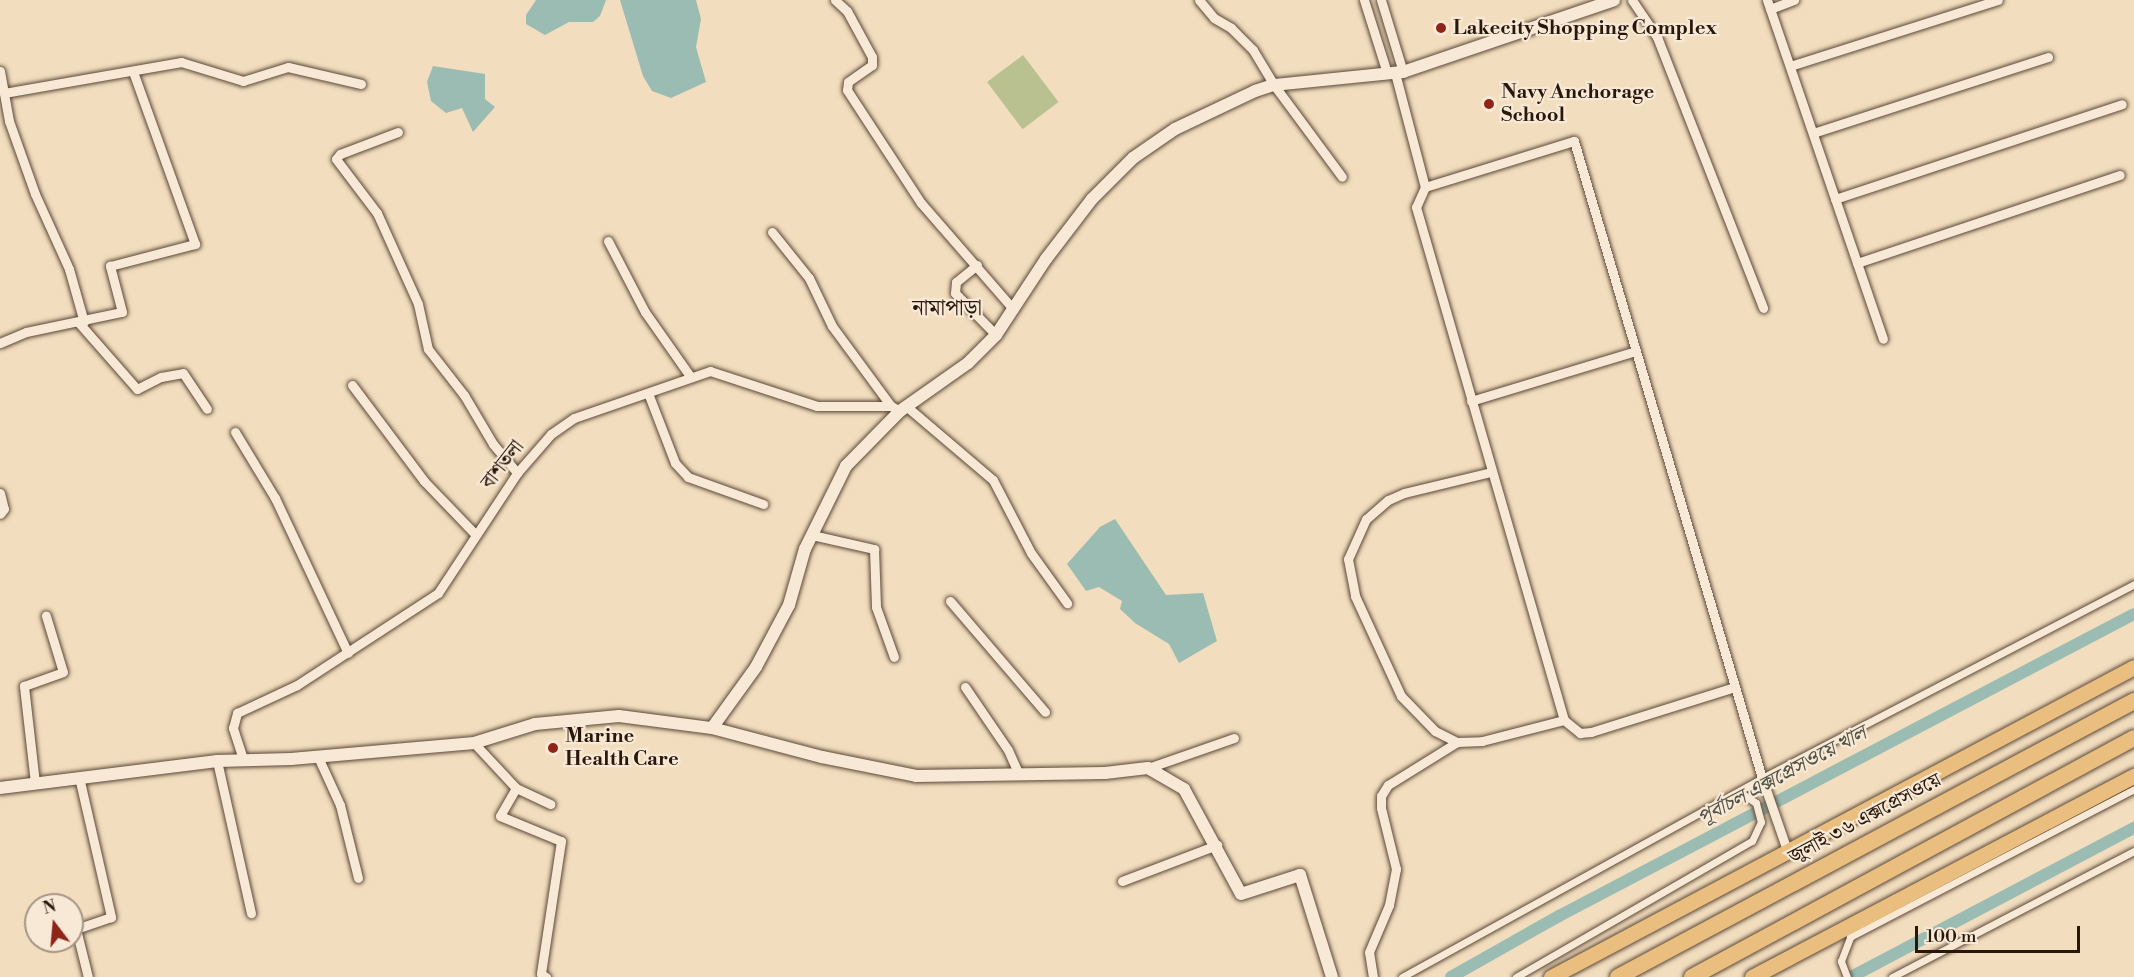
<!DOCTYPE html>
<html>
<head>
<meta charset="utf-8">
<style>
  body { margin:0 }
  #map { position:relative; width:2134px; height:977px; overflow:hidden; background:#f2ddbe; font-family:"Libre Bodoni","Noto Serif Bengali",serif }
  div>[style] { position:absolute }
  .green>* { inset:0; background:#bac191; transform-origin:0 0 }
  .water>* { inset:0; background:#9bbcb2 }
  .canal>* { height:12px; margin:-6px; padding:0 6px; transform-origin:6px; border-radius:6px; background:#9bbcb2 }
  .roads { filter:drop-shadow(0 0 2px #5b4838) drop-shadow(0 0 2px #5b4838) }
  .pedestrian>* { height:7px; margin:-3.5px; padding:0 3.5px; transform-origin:3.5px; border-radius:3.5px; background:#f7e9d5 }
  .minor>* { height:9px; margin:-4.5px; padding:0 4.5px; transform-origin:4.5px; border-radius:4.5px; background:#f7e9d5 }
  .tertiary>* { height:12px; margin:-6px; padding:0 6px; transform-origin:6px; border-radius:6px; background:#f7e9d5 }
  .primary>* { height:15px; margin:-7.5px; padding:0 7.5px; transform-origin:7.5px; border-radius:7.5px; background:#e9be7f }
  .motorway>* { height:16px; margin:-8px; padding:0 8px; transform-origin:8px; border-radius:8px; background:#e9be7f }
  .dots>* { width:16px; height:16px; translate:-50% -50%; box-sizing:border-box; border:3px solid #f7e9d5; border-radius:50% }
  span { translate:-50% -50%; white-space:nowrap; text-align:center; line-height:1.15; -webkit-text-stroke:4.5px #f7e9d5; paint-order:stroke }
  .poi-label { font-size:20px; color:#29170c; font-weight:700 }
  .left { translate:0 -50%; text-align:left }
  .street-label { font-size:20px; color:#29170c }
  .water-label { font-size:21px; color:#515146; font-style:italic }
  .quarter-label { font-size:22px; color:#29170c }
  .north { position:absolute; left:24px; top:893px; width:60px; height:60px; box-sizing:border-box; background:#f7e9d5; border:2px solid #a59585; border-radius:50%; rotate:344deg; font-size:16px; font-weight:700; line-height:24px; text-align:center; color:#29170c }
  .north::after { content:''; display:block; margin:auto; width:21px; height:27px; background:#8f2418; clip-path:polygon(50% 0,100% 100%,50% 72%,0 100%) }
  .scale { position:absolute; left:1915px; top:926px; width:165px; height:27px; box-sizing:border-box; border:3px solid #29170c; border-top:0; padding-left:8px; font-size:18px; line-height:21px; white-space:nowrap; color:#29170c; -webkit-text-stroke:4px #f7e9d5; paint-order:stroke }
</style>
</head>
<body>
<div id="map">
  <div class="green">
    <i style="left:1023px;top:55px;width:59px;height:45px;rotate:53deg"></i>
  </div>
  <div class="water">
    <i style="clip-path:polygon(536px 0,606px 0,600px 16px,593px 22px,569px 22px,545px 35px,526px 24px,526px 15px)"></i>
    <i style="clip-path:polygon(620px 0,696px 0,701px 19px,696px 47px,706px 82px,671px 98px,652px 91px,643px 76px)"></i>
    <i style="clip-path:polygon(433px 66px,485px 74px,485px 99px,495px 107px,473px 132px,462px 108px,446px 113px,431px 101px,427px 82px)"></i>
    <i style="clip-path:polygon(1115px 519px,1166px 595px,1203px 593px,1217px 641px,1179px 663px,1169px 644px,1135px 623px,1120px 609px,1122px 601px,1099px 587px,1086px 591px,1067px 564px,1100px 527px)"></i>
  </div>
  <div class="canal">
    <i style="left:1451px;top:977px;width:124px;rotate:-29.5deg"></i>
    <i style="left:1559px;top:916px;width:649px;rotate:-27.71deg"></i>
    <i style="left:1851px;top:977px;width:320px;rotate:-27.8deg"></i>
  </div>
  <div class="roads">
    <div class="pedestrian">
      <i style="left:1402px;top:977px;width:411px;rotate:-28.9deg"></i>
      <i style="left:1762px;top:778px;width:420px;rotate:-27.5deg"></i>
      <i style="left:1516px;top:977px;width:272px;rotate:-30deg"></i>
      <i style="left:1752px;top:841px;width:21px;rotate:-65deg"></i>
      <i style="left:1761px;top:822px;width:20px;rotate:-105deg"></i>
      <i style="left:1756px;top:803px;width:14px;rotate:-146deg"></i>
      <i style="left:1744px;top:795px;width:13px;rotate:171deg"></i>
      <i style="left:1847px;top:977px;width:17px;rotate:-111deg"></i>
      <i style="left:1841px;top:961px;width:26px;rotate:-69deg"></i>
      <i style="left:1850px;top:937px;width:320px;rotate:-27.5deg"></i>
      <i style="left:1892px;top:977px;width:273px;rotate:-27.5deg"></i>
    </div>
    <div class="minor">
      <i style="left:835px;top:0;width:16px;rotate:43deg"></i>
      <i style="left:847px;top:11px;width:52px;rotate:61.5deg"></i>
      <i style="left:872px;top:57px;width:8px;rotate:90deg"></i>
      <i style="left:872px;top:65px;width:29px;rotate:145deg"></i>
      <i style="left:848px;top:82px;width:8px;rotate:97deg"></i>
      <i style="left:847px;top:90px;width:135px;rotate:56.8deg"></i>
      <i style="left:921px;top:203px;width:140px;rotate:49deg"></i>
      <i style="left:1199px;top:0;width:23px;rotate:50deg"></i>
      <i style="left:1214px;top:18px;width:20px;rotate:30deg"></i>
      <i style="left:1231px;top:28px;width:31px;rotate:45deg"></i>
      <i style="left:1253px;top:50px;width:41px;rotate:59deg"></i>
      <i style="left:1274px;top:85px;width:114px;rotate:53.5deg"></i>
      <i style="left:1364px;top:0;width:77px;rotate:72.5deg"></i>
      <i style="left:1381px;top:0;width:75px;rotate:73deg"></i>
      <i style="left:1632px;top:0;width:45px;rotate:56deg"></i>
      <i style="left:1657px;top:37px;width:291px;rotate:68.6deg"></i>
      <i style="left:1767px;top:0;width:358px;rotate:71.1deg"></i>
      <i style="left:1770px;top:9px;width:26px;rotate:-21deg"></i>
      <i style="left:1790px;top:66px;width:218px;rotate:-17.6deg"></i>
      <i style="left:0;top:71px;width:51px;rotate:79.8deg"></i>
      <i style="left:9px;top:121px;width:77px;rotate:70.4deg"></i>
      <i style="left:35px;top:194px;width:82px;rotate:65.6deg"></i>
      <i style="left:69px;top:269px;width:55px;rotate:74.2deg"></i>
      <i style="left:1395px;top:73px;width:118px;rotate:75.3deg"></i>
      <i style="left:1425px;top:187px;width:156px;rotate:-17.2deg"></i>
      <i style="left:1574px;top:141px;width:664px;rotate:73.56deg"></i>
      <i style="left:1762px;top:778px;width:76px;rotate:70.9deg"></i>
      <i style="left:4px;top:93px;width:180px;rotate:-9.9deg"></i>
      <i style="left:181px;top:62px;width:65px;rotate:17deg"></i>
      <i style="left:243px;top:81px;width:47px;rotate:-17.3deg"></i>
      <i style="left:288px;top:67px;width:75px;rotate:13.1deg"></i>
      <i style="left:398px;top:132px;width:62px;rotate:159.2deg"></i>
      <i style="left:340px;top:154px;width:6px;rotate:129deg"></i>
      <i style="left:336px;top:159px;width:68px;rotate:52.8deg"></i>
      <i style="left:377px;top:213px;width:100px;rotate:65.7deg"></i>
      <i style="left:418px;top:304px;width:46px;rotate:77.5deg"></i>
      <i style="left:428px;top:349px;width:58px;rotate:52deg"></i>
      <i style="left:464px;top:395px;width:57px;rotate:59.4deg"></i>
      <i style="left:493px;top:444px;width:38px;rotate:50deg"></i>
      <i style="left:1813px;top:133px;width:247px;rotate:-17.9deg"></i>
      <i style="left:1425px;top:187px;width:22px;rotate:114deg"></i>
      <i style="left:1416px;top:207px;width:534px;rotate:73.91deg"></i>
      <i style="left:1564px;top:720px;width:21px;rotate:39deg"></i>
      <i style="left:1580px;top:733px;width:11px;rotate:-5deg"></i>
      <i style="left:1591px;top:732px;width:151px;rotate:-17.4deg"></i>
      <i style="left:1835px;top:199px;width:302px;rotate:-18.3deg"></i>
      <i style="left:772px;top:232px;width:59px;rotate:51.2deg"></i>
      <i style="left:809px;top:278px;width:53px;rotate:64.4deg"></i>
      <i style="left:832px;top:326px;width:99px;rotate:53.6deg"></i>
      <i style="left:608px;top:241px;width:80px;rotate:62.5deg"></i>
      <i style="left:645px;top:312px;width:78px;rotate:54.9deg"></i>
      <i style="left:1857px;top:263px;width:277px;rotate:-18.5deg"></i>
      <i style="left:977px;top:265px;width:27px;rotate:141deg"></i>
      <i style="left:956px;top:282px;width:11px;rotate:95deg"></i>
      <i style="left:955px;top:293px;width:59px;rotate:45.7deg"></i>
      <i style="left:79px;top:323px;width:88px;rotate:48.7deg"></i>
      <i style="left:137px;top:389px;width:27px;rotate:-27deg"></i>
      <i style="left:161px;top:377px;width:22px;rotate:-10deg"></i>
      <i style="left:183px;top:373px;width:43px;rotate:56.3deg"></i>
      <i style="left:0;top:343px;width:28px;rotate:-23deg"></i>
      <i style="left:26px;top:332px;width:98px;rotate:-11.8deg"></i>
      <i style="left:122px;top:312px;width:48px;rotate:-104.6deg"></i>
      <i style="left:110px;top:266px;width:88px;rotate:-14.5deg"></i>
      <i style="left:195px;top:244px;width:183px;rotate:-109.8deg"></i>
      <i style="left:352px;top:385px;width:120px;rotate:53.1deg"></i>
      <i style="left:424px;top:481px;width:72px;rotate:46.1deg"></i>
      <i style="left:648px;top:393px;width:75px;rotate:68.9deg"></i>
      <i style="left:675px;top:463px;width:19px;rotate:47deg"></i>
      <i style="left:688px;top:477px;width:80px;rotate:19.8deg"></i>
      <i style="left:1471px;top:401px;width:172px;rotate:-16.9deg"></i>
      <i style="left:906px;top:406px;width:114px;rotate:40.4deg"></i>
      <i style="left:993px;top:480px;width:82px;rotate:62.5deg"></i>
      <i style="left:1031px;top:553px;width:62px;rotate:54.2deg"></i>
      <i style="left:235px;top:432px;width:77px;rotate:58.8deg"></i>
      <i style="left:275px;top:498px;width:171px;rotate:64.8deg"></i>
      <i style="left:1491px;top:472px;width:89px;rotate:166.4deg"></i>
      <i style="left:1404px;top:493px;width:17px;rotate:156deg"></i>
      <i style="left:1388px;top:500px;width:29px;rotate:139deg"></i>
      <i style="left:1366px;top:519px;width:44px;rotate:114.2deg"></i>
      <i style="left:1348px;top:559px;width:38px;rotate:79deg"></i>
      <i style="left:1355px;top:596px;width:110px;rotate:65.3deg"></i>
      <i style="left:1401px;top:696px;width:49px;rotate:45.8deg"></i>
      <i style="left:1435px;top:731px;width:25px;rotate:27deg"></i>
      <i style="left:1457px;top:742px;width:25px;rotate:-2deg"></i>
      <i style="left:1482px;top:741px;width:85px;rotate:-14.4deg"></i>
      <i style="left:0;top:493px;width:16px;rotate:76deg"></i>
      <i style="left:4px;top:509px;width:6px;rotate:129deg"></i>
      <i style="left:812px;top:535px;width:64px;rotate:12.7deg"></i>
      <i style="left:874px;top:549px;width:58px;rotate:88deg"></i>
      <i style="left:876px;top:607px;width:53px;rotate:70.2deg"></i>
      <i style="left:950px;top:601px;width:146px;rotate:49.4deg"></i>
      <i style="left:965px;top:687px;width:76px;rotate:55.7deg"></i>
      <i style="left:1008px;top:750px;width:27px;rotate:66deg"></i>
      <i style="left:474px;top:743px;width:62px;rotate:47deg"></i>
      <i style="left:516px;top:788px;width:32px;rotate:120deg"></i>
      <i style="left:500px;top:816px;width:66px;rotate:22.3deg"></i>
      <i style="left:561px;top:841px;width:134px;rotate:98.6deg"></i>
      <i style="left:541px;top:974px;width:6px;rotate:31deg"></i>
      <i style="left:318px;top:757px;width:53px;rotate:65.4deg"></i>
      <i style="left:340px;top:805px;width:75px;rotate:76.1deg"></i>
      <i style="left:243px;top:759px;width:33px;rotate:-108deg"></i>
      <i style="left:233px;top:728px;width:16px;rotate:-75deg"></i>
      <i style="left:237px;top:713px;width:66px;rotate:-25deg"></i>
      <i style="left:297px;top:685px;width:168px;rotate:-33.1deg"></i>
      <i style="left:438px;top:593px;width:144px;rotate:-56.6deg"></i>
      <i style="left:517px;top:473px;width:52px;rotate:-48.9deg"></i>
      <i style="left:551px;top:434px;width:28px;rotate:-35deg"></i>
      <i style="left:574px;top:418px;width:144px;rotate:-19.1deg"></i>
      <i style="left:710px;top:371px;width:113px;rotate:18.1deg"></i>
      <i style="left:817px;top:406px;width:74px"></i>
      <i style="left:891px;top:406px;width:10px;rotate:29deg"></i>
      <i style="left:217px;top:761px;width:156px;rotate:77.4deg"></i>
      <i style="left:1148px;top:768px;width:91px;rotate:-19.2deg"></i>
      <i style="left:79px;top:777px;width:144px;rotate:77.1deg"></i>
      <i style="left:111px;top:917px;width:37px;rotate:161deg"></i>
      <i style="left:76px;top:929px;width:49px;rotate:76deg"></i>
      <i style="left:35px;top:783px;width:98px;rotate:-96.5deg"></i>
      <i style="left:24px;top:686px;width:41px;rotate:-19.7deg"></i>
      <i style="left:63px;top:672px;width:59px;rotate:-106.9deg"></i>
      <i style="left:516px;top:788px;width:38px;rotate:25deg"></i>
      <i style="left:1122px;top:881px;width:102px;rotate:-20.8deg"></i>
      <i style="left:1373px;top:977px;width:25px;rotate:-99deg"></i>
      <i style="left:1369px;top:952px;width:51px;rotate:-66.9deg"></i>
      <i style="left:1389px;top:905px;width:37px;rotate:-79deg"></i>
      <i style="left:1396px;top:869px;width:63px;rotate:-103.8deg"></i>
      <i style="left:1381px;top:808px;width:12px;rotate:-90deg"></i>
      <i style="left:1381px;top:796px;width:13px;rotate:-58deg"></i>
      <i style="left:1388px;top:785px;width:81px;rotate:-31.9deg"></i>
    </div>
    <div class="tertiary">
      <i style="left:712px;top:728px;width:114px;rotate:14.8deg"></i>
      <i style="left:822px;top:757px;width:96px;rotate:11.4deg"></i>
      <i style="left:916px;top:776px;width:189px;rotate:-0.9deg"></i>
      <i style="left:1105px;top:773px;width:43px;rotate:-6.6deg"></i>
      <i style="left:1148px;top:768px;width:42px;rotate:30.3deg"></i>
      <i style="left:1184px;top:789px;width:119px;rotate:61.5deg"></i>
      <i style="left:1241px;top:894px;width:62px;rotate:-17.9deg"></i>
      <i style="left:1300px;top:875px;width:107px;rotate:72.6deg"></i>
      <i style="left:0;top:788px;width:219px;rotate:-7.1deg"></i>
      <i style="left:217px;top:761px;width:74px;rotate:-1.5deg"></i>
      <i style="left:291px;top:759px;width:184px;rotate:-5deg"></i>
      <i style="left:474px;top:743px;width:64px;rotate:-17.3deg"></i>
      <i style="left:535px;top:724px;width:84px;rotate:-5.4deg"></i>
      <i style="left:619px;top:716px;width:94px;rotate:7.4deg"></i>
      <i style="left:712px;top:728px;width:75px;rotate:-54.2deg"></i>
      <i style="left:756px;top:667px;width:70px;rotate:-62deg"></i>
      <i style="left:789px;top:605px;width:58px;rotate:-74.1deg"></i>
      <i style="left:805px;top:549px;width:93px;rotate:-63.7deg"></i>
      <i style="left:846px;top:466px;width:77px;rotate:-45.5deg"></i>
      <i style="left:900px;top:411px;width:83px;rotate:-35.2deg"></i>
      <i style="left:968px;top:363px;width:40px;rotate:-45deg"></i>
      <i style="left:996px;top:335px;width:91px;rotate:-56.7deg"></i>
      <i style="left:1046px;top:259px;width:76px;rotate:-52.5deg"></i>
      <i style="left:1092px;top:199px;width:58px;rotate:-45deg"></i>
      <i style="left:1133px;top:158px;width:51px;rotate:-34.6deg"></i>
      <i style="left:1175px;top:129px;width:89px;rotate:-25.4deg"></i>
      <i style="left:1255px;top:91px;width:20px;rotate:-18deg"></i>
      <i style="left:1274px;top:85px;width:130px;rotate:-5.8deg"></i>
      <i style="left:1403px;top:72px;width:223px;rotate:-18.8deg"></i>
    </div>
    <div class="primary">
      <i style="left:1551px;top:977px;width:660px;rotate:-28deg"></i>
      <i style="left:1752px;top:977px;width:432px;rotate:-27.8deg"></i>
    </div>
    <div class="motorway">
      <i style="left:1618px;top:977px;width:585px;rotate:-28.14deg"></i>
      <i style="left:1692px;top:977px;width:502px;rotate:-28.4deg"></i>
    </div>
  </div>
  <div class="dots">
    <i style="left:1441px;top:28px;background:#8f2418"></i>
    <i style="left:1489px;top:104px;background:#8f2418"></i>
    <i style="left:553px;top:748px;background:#8f2418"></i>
  </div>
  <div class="poi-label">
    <span class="left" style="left:1453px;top:28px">Lakecity Shopping Complex</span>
    <span class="left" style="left:1501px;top:104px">Navy Anchorage<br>School</span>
    <span class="left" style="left:565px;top:748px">Marine<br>Health Care</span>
  </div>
  <div class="street-label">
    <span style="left:503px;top:465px;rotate:-52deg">বাশতলা</span>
    <span style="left:1865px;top:819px;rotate:-28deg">জুলাই ৩৬ এক্সপ্রেসওয়ে</span>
  </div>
  <div class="water-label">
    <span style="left:1782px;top:776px;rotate:-28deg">পূর্বাচল এক্সপ্রেসওয়ে খাল</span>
  </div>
  <div class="quarter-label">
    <span style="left:947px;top:309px">নামাপাড়া</span>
  </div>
  <div class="north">N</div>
  <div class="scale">100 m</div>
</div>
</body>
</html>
